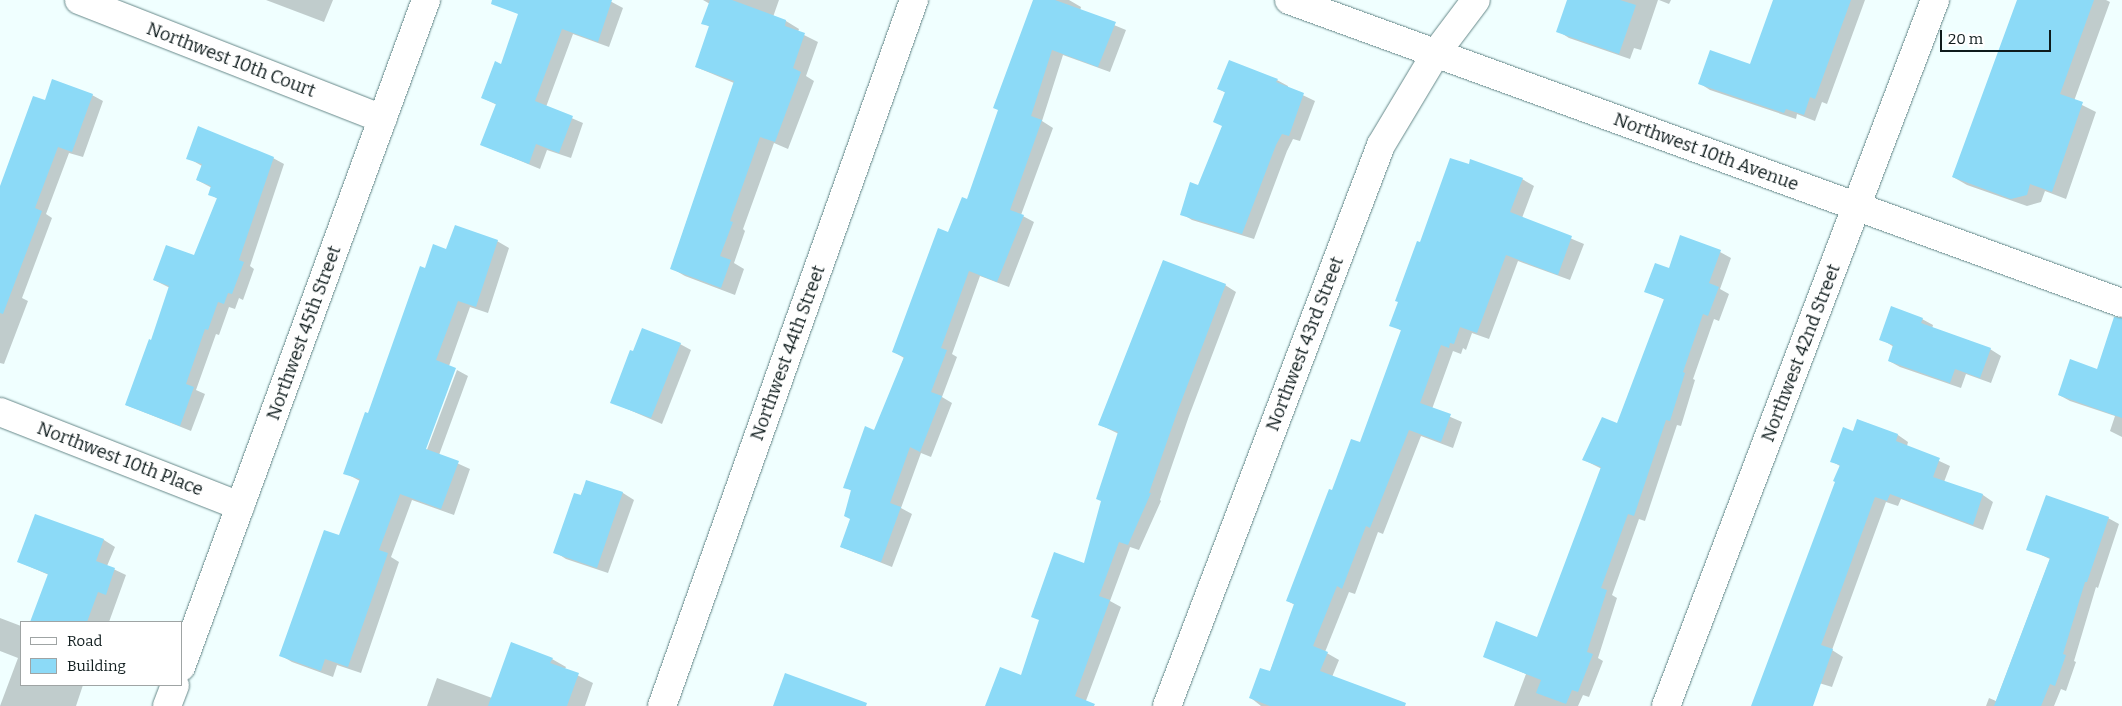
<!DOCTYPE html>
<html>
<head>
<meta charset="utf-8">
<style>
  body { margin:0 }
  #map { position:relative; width:2122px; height:706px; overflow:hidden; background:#f0ffff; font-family:Bitter,serif }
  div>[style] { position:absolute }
  .shadow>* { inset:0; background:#0003 }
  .building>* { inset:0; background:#8cdaf7 }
  .roads { filter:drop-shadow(0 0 1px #668889) drop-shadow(0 0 1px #668889) }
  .minor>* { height:28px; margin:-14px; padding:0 14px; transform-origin:14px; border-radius:14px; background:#fff }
  .tertiary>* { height:28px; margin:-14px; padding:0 14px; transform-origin:14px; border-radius:14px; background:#fff }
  span { translate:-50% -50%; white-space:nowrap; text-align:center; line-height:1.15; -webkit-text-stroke:4.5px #fff; paint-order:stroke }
  .street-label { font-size:18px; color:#0e1b1c }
  .legend { position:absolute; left:20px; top:621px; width:162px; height:65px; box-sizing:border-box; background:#fff; border:1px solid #9fa4a4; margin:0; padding:6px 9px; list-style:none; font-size:15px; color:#0e1b1c }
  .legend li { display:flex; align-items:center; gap:10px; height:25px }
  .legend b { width:25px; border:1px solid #9fa4a4 }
  .scale { position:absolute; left:1940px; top:30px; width:111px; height:22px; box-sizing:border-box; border:2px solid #0e1b1c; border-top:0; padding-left:6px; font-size:15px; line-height:18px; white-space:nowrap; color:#0e1b1c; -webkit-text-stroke:4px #fff; paint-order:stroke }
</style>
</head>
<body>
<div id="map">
  <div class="shadow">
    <i style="clip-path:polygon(266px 0,333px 0,324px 22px)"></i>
    <i style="clip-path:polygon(524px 0,608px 0,623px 8px,609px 47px,573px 34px,546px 107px,583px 123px,571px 158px,547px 150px,540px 169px,482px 145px,497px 105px,483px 98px,502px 65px)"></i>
    <i style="clip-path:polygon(703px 0,779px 0,773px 17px,786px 21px,799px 29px,798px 32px,818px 42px,806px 76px,814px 81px,788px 149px,774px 143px,743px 229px,745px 231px,734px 263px,744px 269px,735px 295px,685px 276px,671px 268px,734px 83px,696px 67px,710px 27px,703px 23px,710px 4px)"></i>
    <i style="clip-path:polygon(1034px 0,1069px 0,1081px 7px,1080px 11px,1126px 30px,1110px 72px,1063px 55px,1042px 121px,1053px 128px,1021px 215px,1034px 222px,1009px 287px,980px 276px,952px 354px,957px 357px,942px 397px,952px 403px,931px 457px,921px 453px,901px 508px,912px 514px,892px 567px,841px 547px,851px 519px,852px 491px,845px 487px,875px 432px,904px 358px,894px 352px,949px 233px,967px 201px,999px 110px)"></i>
    <i style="clip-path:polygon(1569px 0,1658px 0,1641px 50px,1634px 48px,1630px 59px,1569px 38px,1558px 31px)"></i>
    <i style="clip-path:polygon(1659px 0,1671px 0,1669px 4px)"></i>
    <i style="clip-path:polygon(1775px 0,1865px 0,1827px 104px,1822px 102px,1815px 121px,1797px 114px,1796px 119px,1710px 90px,1699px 83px,1751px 66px)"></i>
    <i style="clip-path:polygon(2019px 0,2106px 0,2110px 2px,2074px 101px,2096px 112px,2066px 199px,2045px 191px,2041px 202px,2027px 206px,1967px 185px,1953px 177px)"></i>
    <i style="clip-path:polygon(1277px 80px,1288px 86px,1288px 88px,1315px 101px,1300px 141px,1293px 139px,1287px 151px,1254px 239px,1192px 220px,1182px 214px,1199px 187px,1224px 127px,1226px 93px,1219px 89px)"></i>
    <i style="clip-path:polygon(92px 95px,103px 101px,83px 157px,69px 153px,46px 214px,52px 218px,22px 298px,28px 301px,4px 364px,0 363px,0 188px,46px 102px)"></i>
    <i style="clip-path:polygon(188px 158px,273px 158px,284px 164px,250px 266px,254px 269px,243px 300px,239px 298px,235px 309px,229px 307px,219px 335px,216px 334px,196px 390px,205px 394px,191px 431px,126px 405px,152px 341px,170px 288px,154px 280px,195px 257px,218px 199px,209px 194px,212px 188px,197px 180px,202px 166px)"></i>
    <i style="clip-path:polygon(1522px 179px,1534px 186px,1522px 218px,1584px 244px,1570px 280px,1518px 261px,1489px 339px,1472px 333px,1466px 350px,1463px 348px,1461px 354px,1453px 351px,1432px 409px,1462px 422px,1453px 448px,1421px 436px,1383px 534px,1378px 532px,1355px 594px,1349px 592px,1325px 652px,1339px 660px,1332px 677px,1394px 706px,1261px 706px,1251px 698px,1270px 672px,1295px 605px,1288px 601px,1332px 491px,1361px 444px,1402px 331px,1391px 325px,1421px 244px)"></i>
    <i style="clip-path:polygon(497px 241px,509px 248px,488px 313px,470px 307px,449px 366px,423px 455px,425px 455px,457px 370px,468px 376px,439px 455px,470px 469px,454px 515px,412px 500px,391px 557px,399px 562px,361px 673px,337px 665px,333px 677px,292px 662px,280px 655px,339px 537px,360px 481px,345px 473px,426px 269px,447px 250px)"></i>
    <i style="clip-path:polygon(1720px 252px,1731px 258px,1720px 289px,1729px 294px,1719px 321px,1714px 319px,1693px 379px,1695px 380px,1681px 426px,1677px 425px,1645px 521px,1639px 519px,1612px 595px,1617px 598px,1598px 658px,1603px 661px,1589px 697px,1583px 695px,1578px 706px,1514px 706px,1526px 674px,1484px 656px,1538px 639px,1602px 469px,1584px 460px,1617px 425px,1665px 300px,1646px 291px,1669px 269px)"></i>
    <i style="clip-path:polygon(1225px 285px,1236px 292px,1189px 416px,1160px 500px,1161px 501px,1139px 550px,1130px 547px,1110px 601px,1121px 607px,1084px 706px,987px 706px,1022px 677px,1085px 565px,1119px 434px,1100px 425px)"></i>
    <i style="clip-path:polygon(1922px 319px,1933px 325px,1932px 329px,1990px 349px,2001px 356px,1991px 383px,1966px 374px,1961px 388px,1900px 367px,1889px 361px,1894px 347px,1881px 339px)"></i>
    <i style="clip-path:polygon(680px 344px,691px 350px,662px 424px,611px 402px)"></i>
    <i style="clip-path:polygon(2098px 370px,2122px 372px,2122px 437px,2110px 431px,2115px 416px,2070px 401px,2059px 395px)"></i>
    <i style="clip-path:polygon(1858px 420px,1898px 435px,1908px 442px,1907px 446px,1950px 466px,1944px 482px,1983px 495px,1993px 502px,1983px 530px,1901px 499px,1898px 506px,1886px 502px,1832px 650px,1843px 657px,1832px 687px,1819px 683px,1809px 706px,1753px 706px,1836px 481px,1840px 466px,1831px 461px,1853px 432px)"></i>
    <i style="clip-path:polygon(587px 481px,623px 493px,634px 500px,608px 573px,566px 559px,555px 552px)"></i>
    <i style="clip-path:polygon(36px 516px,104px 540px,115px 547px,107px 566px,126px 575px,109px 622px,32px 622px,49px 575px,19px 562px)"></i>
    <i style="clip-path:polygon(2108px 518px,2119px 524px,2098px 588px,2096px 587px,2074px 661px,2076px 662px,2066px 691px,2061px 689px,2054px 706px,1986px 706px,1989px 698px,1996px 701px,2050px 559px,2028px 549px)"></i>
    <i style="clip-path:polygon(0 618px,21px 626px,21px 685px,83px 685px,76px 706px,0 706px,18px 658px,0 651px)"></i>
    <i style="clip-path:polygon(552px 659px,566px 667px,565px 669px,593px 683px,585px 706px,427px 706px,437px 678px,492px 698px)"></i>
  </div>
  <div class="building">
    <i style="clip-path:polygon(492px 0,612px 0,598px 42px,562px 29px,535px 101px,573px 116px,559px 153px,536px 144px,529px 164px,480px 145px,496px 104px,481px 98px,495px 61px,501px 64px,518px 14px,491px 4px)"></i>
    <i style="clip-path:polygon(710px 0,732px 0,786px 20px,785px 26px,805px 33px,793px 68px,801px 72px,775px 142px,760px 137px,730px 221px,733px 222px,720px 256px,731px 260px,721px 288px,670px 269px,734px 81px,695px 67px,709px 26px,701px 24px)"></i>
    <i style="clip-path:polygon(1033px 0,1055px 0,1116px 22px,1098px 67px,1052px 50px,1031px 116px,1042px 120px,1010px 210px,1024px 215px,997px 282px,969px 271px,941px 348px,947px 350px,931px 392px,942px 396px,920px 452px,910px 447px,890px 503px,901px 507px,881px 562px,840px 547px,850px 519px,844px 516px,851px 490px,843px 488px,865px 426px,874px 430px,904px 357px,892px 352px,938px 228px,948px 232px,962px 197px,967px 199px,998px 110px,993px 108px)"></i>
    <i style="clip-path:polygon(1567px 0,1620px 0,1636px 5px,1619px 54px,1556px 32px)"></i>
    <i style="clip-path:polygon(1773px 0,1851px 0,1815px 99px,1810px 97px,1804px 115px,1786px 109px,1784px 113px,1698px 84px,1710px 50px,1750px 64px)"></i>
    <i style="clip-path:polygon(2017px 0,2094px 0,2060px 94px,2083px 102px,2052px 192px,2030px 184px,2027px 195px,2011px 199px,1952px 177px)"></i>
    <i style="clip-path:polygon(1229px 60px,1278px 79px,1276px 82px,1304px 93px,1289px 136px,1282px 134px,1276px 145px,1242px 234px,1180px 215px,1190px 182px,1198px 185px,1222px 126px,1213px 122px,1225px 92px,1217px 89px)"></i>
    <i style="clip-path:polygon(52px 79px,93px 94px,72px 152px,58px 147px,35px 208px,42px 211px,3px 314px,0 313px,0 186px,33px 96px,45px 100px)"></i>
    <i style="clip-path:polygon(198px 126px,274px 157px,239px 260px,244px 262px,232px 294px,228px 293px,224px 304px,218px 302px,208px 330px,205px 329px,186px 384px,194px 387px,180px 426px,125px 405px,149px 339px,151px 340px,169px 286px,153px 280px,166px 245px,194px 255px,217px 198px,208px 195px,211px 186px,196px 180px,202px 164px,186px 159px)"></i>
    <i style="clip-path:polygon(1450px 158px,1469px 164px,1470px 159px,1523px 178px,1510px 212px,1572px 236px,1558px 275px,1506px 255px,1477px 333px,1460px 327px,1454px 344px,1450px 343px,1449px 348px,1441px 345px,1420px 403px,1451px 414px,1441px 442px,1409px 430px,1370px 528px,1366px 526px,1342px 589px,1337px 586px,1313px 646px,1328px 652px,1320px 671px,1406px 703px,1405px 706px,1270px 706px,1249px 698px,1260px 668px,1270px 671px,1294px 604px,1286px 601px,1329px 489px,1332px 490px,1351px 439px,1360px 442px,1401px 330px,1389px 326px,1398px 302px,1395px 301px,1417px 241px,1420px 242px)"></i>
    <i style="clip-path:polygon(455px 225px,498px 240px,476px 307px,458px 301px,436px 360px,456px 368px,426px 449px,459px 461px,441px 509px,400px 494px,379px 550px,388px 553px,348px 667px,325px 659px,321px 671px,279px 656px,324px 530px,339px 535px,360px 479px,343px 474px,365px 412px,368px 413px,420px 266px,425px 268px,433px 244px,446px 249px)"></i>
    <i style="clip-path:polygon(1680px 235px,1721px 250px,1709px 283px,1719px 287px,1708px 316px,1703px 314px,1683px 372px,1685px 373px,1670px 421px,1666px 420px,1634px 516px,1628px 514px,1601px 588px,1607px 590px,1587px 652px,1593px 654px,1578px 692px,1572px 690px,1566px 704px,1536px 693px,1541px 680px,1483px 657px,1496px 621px,1537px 637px,1601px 467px,1582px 460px,1602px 417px,1617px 423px,1664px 299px,1644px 292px,1655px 263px,1669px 268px)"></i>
    <i style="clip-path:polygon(1163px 260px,1226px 284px,1178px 410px,1149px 493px,1151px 493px,1128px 545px,1119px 542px,1099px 596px,1110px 600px,1075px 696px,1095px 704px,1094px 706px,985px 706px,1000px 667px,1021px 675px,1039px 620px,1031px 617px,1054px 552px,1084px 563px,1101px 501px,1096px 499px,1118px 432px,1098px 425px)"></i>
    <i style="clip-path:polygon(1891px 306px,1923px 318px,1921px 323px,1991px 348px,1980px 378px,1955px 369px,1950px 383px,1888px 361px,1893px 345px,1879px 340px)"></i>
    <i style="clip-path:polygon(2114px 317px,2122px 318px,2122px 418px,2058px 395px,2070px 359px,2097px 369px)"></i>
    <i style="clip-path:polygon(642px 328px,681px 343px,651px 418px,610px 403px,630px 350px,633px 351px)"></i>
    <i style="clip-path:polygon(1857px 419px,1898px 434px,1896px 441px,1940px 458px,1933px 477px,1983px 494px,1973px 525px,1890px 494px,1887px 501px,1875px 497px,1821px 645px,1833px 649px,1813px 706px,1751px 706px,1835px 482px,1833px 481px,1840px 465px,1830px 462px,1843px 427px,1853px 431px)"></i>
    <i style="clip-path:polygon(586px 480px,623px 492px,597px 568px,553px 553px,574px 493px,581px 495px)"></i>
    <i style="clip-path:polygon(2046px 495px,2109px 517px,2087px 582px,2085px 582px,2063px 654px,2066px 655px,2055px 686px,2050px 684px,2041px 706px,1994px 706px,2050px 558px,2026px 550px)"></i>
    <i style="clip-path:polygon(35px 514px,104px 539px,96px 561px,115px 568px,106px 595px,98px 592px,87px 622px,30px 622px,48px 574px,17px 562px)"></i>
    <i style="clip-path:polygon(511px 642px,553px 658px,550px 663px,579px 673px,567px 706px,488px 706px)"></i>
    <i style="clip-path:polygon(785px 673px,867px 703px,866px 706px,773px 706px)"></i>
  </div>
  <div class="roads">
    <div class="minor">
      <i style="left:79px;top:0;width:326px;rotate:21.4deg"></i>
      <i style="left:0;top:412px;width:258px;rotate:21.4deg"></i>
      <i style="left:181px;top:667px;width:711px;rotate:-69.83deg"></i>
      <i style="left:167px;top:706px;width:22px;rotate:-69deg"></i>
      <i style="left:662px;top:706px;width:750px;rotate:-70.36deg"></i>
      <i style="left:1167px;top:706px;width:600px;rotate:-69.12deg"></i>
      <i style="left:1381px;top:145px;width:107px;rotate:-59.1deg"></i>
      <i style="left:1436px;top:53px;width:66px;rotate:-53deg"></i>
      <i style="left:1666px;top:706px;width:756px;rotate:-69.14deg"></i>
    </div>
    <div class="tertiary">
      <i style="left:1289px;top:0;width:886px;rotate:19.99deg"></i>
    </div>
  </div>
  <div class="street-label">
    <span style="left:231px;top:60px;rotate:21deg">Northwest 10th Court</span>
    <span style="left:1706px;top:152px;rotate:20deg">Northwest 10th Avenue</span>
    <span style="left:304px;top:333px;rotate:-70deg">Northwest 45th Street</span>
    <span style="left:1305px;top:344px;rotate:-69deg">Northwest 43rd Street</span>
    <span style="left:788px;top:353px;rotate:-70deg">Northwest 44th Street</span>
    <span style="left:1801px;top:353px;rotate:-69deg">Northwest 42nd Street</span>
    <span style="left:120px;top:459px;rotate:21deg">Northwest 10th Place</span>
  </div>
  <ul class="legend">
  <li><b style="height:6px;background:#fff"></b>Road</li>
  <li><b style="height:14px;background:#8cdaf7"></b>Building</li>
  </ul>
  <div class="scale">20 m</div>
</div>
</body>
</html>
